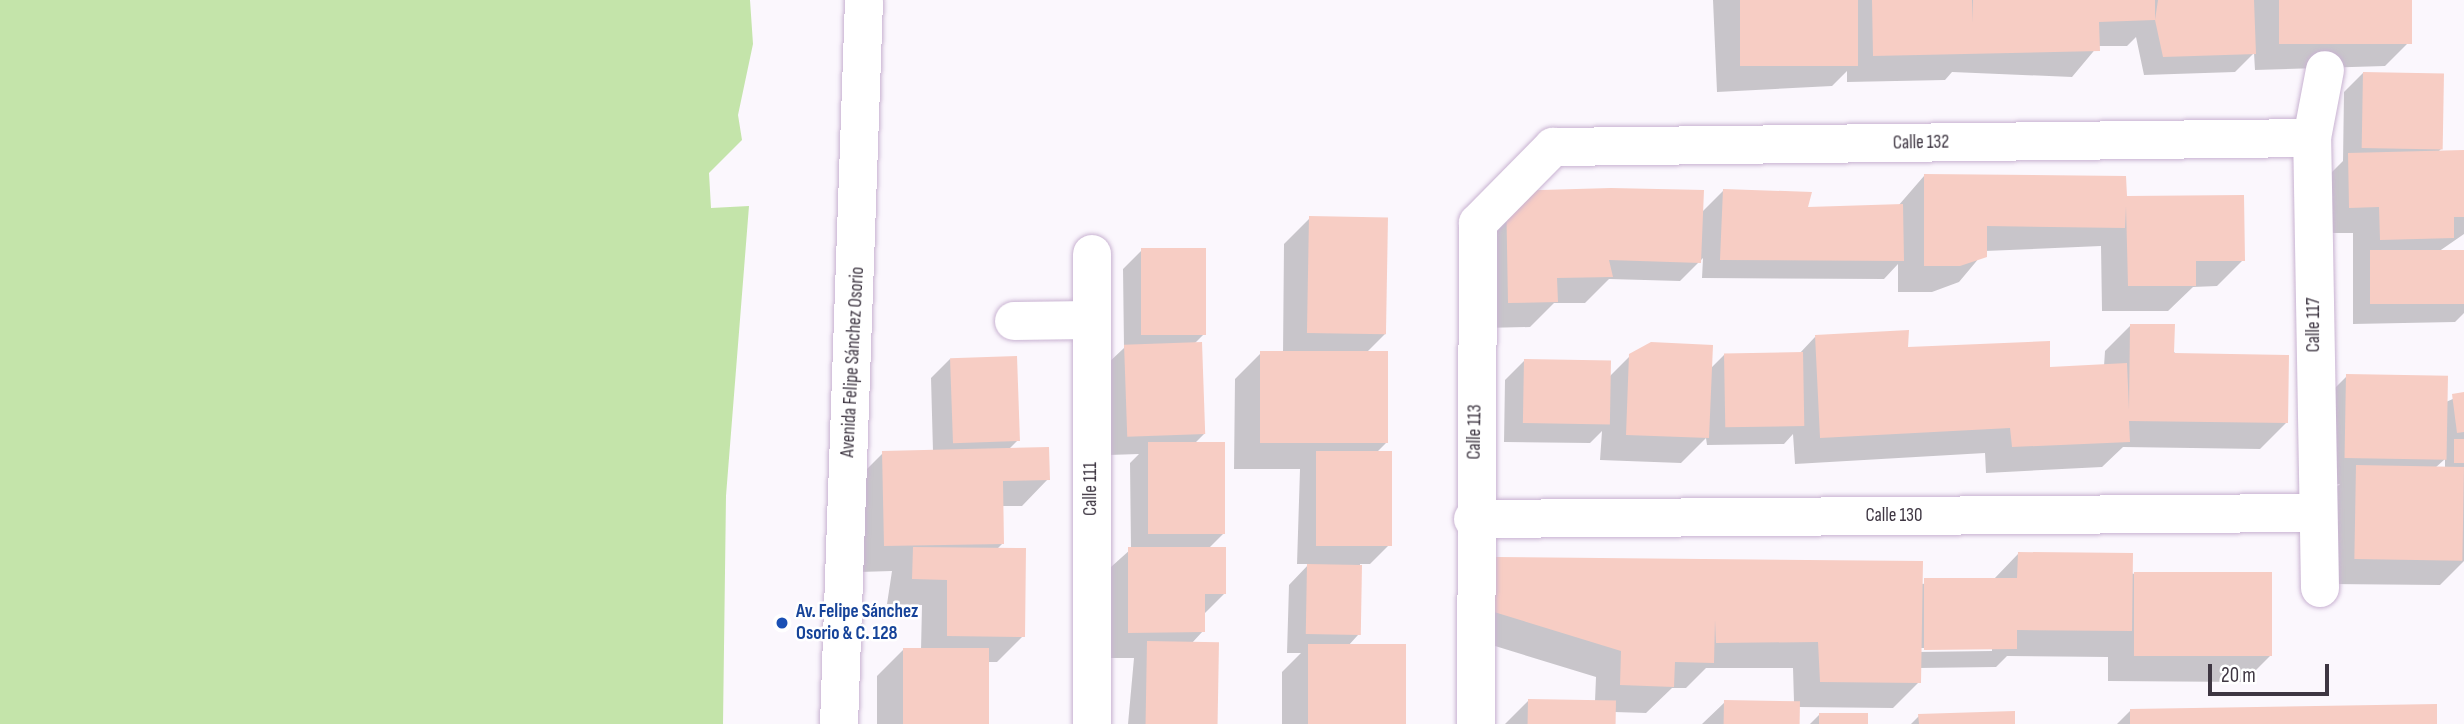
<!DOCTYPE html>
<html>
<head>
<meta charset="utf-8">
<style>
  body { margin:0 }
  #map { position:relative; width:2464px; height:724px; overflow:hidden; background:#fbf7fd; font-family:"Sofia Sans Condensed",sans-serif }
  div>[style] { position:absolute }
  .green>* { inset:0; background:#c4e4aa }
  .shadow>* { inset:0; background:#0003 }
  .building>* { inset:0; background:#f7cdc4; transform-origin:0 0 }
  .roads { filter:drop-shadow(0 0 2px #c8b2d1) drop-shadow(0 0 2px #c8b2d1) }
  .street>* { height:38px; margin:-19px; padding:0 19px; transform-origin:19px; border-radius:19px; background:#fff }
  .secondary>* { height:38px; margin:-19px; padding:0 19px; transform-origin:19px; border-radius:19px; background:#fff }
  .dots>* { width:19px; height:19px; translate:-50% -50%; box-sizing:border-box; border:4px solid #fff; border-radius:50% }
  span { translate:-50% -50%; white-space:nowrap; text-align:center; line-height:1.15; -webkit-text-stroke:5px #fff; paint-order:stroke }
  .street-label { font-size:19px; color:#3e3642 }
  .transit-label { font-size:19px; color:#164399; font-weight:700 }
  .left { translate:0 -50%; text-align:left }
  .scale { position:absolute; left:2208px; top:664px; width:121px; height:32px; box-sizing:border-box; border:4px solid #3e3642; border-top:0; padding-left:9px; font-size:21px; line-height:24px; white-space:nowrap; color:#3e3642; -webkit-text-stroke:5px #fff; paint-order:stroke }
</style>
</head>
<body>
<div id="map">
  <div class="green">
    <i style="clip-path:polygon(0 0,750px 0,753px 44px,738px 115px,742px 140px,709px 173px,711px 208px,749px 206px,726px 496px,723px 724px,0 724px)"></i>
  </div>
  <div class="shadow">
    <i style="clip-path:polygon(1713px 0,2410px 0,2411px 40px,2385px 66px,2255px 70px,2254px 53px,2235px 72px,2144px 75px,2136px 37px,2127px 46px,2098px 46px,2072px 77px,1952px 72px,1945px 80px,1847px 82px,1847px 71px,1832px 86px,1717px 92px)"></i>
    <i style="clip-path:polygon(2363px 73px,2441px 149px,2437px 153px,2464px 152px,2464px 234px,2438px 252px,2464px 252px,2464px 313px,2455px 322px,2353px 324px,2353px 233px,2324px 233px,2323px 181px,2343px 161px,2344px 92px)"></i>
    <i style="clip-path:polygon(1924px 176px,2124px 201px,2243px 260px,2217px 286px,2193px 287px,2168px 311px,2102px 311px,2101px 246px,1985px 251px,1959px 282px,1932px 292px,1898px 292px,1898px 264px,1884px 279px,1702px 278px,1703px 258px,1680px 281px,1609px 279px,1585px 303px,1554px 303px,1530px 327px,1483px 328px,1480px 219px,1701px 213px,1724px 190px,1805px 209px,1898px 206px)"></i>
    <i style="clip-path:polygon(1310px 218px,1386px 333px,1366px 353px,1386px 443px,1377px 452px,1389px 545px,1370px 564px,1360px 564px,1358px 635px,1348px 646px,1404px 724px,1282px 724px,1282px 672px,1301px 653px,1287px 653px,1289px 585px,1309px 564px,1297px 564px,1300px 469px,1234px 469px,1235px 379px,1261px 353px,1283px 353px,1284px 244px)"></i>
    <i style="clip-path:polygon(1142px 250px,1204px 334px,1194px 344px,1204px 434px,1194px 444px,1225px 532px,1208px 549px,1224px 594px,1203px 615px,1203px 631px,1191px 644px,1216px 724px,1128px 724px,1134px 658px,1103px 658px,1102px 575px,1131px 549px,1130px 463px,1139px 454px,1109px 455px,1106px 365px,1124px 348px,1123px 269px)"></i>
    <i style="clip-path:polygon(2131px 325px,2286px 423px,2260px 449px,2123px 447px,2102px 467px,1986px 473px,1985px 453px,1795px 464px,1793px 434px,1784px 444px,1707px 445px,1706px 438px,1681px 463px,1600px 460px,1602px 431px,1590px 443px,1504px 442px,1505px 380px,1524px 361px,1609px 377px,1630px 356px,1710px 369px,1724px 355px,1799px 354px,1815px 337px,2049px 368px,2104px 366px,2105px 351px)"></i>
    <i style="clip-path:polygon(950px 359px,1018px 440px,1008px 450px,1048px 479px,1022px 506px,1002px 506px,1003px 543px,996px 550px,1023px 636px,997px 662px,987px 662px,987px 724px,877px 724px,877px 676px,903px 650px,921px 650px,922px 605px,887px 604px,892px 571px,859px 572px,857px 479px,883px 453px,933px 452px,931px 378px)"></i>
    <i style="clip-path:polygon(evenodd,2347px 376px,2446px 402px,2464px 394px,2464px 561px,2440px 585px,2329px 584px,2330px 493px,2340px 484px,2321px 484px,2321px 402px,2347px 376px,2445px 459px,2445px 468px,2435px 468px,2445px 459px)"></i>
    <i style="clip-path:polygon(evenodd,2018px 554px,2135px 574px,2270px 656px,2244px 682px,2108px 681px,2108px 657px,2007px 656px,1996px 667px,1919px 668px,1919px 682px,1893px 708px,1798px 707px,1798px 724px,1702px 724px,1725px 702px,1794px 702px,1793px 668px,1706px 668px,1686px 688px,1672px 688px,1646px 713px,1614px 712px,1614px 724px,1505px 724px,1529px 700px,1595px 701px,1596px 677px,1469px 638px,1470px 585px,1497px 558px,1920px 584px,1993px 580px,2018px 554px,1915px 648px,1992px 648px,1992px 651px,1915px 652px,1915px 648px)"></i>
    <i style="clip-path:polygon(2130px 711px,2435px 724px,2117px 724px)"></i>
    <i style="clip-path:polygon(1820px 714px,1866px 724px,1810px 724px)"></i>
    <i style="clip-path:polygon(1919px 716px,2014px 724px,1911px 724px)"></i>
  </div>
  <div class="building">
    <i style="left:1740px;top:0;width:118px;height:66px"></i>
    <i style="clip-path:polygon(1872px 0,1972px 0,1972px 23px,1973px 0,2155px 0,2155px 20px,2158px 0,2254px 0,2256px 54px,2163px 57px,2155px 20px,2099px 22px,2100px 51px,1873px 56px)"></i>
    <i style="left:2279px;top:0;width:133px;height:44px"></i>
    <i style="left:2363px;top:72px;width:81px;height:76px;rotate:1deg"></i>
    <i style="clip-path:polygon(2464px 150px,2464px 217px,2454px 217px,2454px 238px,2380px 240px,2379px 207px,2349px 208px,2348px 153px)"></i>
    <i style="clip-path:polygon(1924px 174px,2126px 176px,2127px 196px,2244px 195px,2245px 261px,2196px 261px,2196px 286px,2128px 286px,2126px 206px,2125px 228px,1987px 226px,1987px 257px,1960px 266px,1924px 266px)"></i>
    <i style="clip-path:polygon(1611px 188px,1704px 190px,1701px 263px,1609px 260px,1613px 277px,1557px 278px,1558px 302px,1508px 303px,1506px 191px)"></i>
    <i style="clip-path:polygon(1723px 189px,1812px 192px,1808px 207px,1903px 204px,1904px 261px,1720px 260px)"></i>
    <i style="left:1309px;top:216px;width:79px;height:117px;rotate:1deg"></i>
    <i style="left:1141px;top:248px;width:65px;height:87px"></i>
    <i style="left:2464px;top:250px;width:54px;height:94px;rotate:90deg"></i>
    <i style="clip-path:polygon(2130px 324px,2175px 324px,2174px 353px,2289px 355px,2288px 423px,2129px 421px,2130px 442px,2012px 447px,2010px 428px,1820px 438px,1815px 335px,1909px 330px,1908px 347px,2050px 341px,2050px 367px,2127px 363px,2129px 410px)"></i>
    <i style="left:1202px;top:342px;width:92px;height:78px;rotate:88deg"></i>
    <i style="clip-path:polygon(1651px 342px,1713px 345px,1709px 438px,1626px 435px,1629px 354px)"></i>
    <i style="left:1260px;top:351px;width:128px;height:92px"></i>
    <i style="left:1803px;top:352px;width:74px;height:79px;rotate:89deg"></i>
    <i style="left:1017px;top:356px;width:85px;height:67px;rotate:88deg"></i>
    <i style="left:1524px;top:359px;width:87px;height:64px;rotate:1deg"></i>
    <i style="left:2346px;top:374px;width:102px;height:84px;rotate:1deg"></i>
    <i style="clip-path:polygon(2464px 392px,2464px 432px,2457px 433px,2452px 394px)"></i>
    <i style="left:2454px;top:439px;width:10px;height:24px"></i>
    <i style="left:1148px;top:442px;width:77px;height:92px"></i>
    <i style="clip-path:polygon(1049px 447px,1050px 480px,1003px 481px,1004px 544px,884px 546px,882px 451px)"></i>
    <i style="left:1316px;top:451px;width:76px;height:95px"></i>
    <i style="left:2356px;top:465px;width:108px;height:94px;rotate:1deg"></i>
    <i style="clip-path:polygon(913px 547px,1026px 548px,1025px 637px,947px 636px,947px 580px,912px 579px)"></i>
    <i style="clip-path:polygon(1128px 547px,1226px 547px,1226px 594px,1205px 594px,1205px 632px,1128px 633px)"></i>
    <i style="clip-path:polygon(2018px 552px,2133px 553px,2132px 631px,2017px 630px,2017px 649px,1924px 650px,1924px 578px,2017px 578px)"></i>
    <i style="clip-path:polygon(1496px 557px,1923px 561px,1921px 683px,1820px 682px,1818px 642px,1716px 643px,1715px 620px,1714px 663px,1675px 662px,1674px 687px,1620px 685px,1621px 651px,1494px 612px)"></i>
    <i style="left:1307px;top:564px;width:55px;height:70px;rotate:1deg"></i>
    <i style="left:2134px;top:572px;width:138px;height:84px"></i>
    <i style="left:1147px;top:641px;width:72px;height:83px;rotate:1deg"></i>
    <i style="left:1308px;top:644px;width:98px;height:80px"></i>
    <i style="left:903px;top:648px;width:86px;height:76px"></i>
    <i style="left:1528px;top:699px;width:88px;height:25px;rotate:1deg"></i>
    <i style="left:1724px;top:700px;width:76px;height:24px;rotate:1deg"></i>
    <i style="clip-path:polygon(2437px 704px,2437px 724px,2130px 724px,2130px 709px)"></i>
    <i style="clip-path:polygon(2015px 711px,2015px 724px,1919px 724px,1918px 714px)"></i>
    <i style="left:1819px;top:713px;width:49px;height:11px"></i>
  </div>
  <div class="roads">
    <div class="street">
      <i style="left:1092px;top:254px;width:470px;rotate:90deg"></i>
      <i style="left:1014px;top:321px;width:76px;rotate:-0.8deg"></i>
      <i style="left:1473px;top:519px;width:842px;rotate:-0.41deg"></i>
      <i style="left:2320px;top:588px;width:450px;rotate:-91deg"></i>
      <i style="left:2312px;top:138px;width:69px;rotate:-79.2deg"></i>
      <i style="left:1476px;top:724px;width:501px;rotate:-89.77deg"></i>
      <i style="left:1478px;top:223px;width:107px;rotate:-45.4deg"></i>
      <i style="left:1553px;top:147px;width:759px;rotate:-0.68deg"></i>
    </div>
    <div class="secondary">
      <i style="left:839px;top:724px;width:724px;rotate:-88.02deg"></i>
    </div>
  </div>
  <div class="dots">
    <i style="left:782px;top:623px;background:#1a4fb4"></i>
  </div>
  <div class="street-label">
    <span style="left:1921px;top:143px;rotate:-1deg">Calle 132</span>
    <span style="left:2314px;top:325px;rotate:-90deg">Calle 117</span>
    <span style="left:853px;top:362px;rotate:-87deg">Avenida Felipe Sánchez Osorio</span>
    <span style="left:1475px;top:432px;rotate:-89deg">Calle 113</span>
    <span style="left:1091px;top:489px;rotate:-90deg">Calle 111</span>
    <span style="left:1894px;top:516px">Calle 130</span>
  </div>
  <div class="transit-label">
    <span class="left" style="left:796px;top:623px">Av. Felipe Sánchez<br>Osorio &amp; C. 128</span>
  </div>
  <div class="scale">20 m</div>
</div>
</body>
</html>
